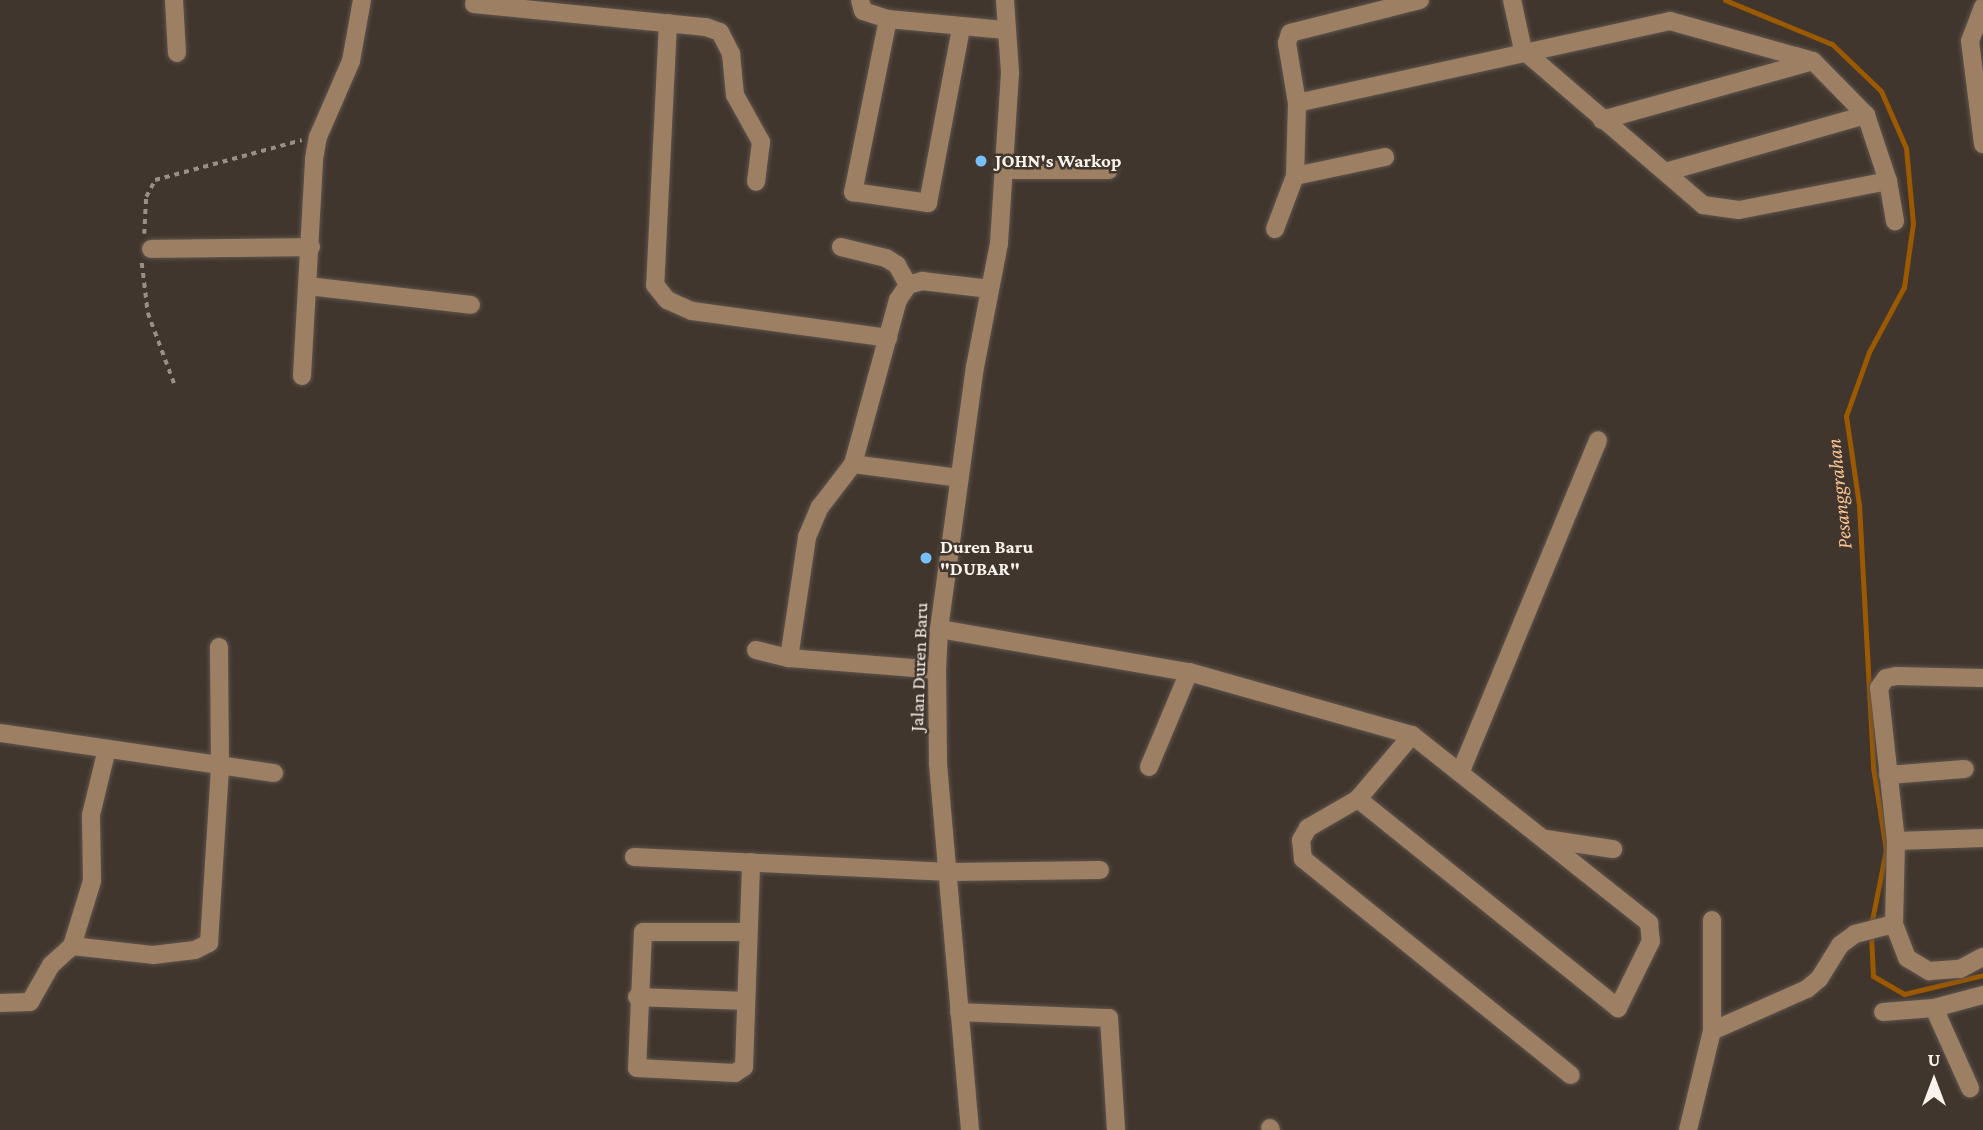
<!DOCTYPE html>
<html>
<head>
<meta charset="utf-8">
<style>
  body { margin:0 }
  #map { position:relative; width:1983px; height:1130px; overflow:hidden; background:#40362d; font-family:"Crimson Pro",serif }
  div>[style] { position:absolute }
  .stream>* { height:5px; margin:-2.5px; padding:0 2.5px; transform-origin:2.5px; border-radius:2.5px; background:#9b5902 }
  .path>* { height:3.5px; margin-top:-1.75px; transform-origin:0; background:repeating-linear-gradient(90deg,#978f88 0 5px,transparent 0 10px) }
  .roads { filter:drop-shadow(0 0 2px #5e544c) drop-shadow(0 0 2px #5e544c) }
  .minor>* { height:18px; margin:-9px; padding:0 9px; transform-origin:9px; border-radius:9px; background:#9d7f64 }
  .dots>* { width:19px; height:19px; translate:-50% -50%; box-sizing:border-box; border:4px solid #40362d; border-radius:50% }
  span { translate:-50% -50%; white-space:nowrap; text-align:center; line-height:1.15; -webkit-text-stroke:5px #40362d; paint-order:stroke }
  .poi-label { font-size:19px; color:#f9f3ed; font-weight:700 }
  .left { translate:0 -50%; text-align:left }
  .street-label { font-size:19px; color:#f9f3ed }
  .water-label { font-size:21px; color:#fac291; font-style:italic }
  .north { position:absolute; left:1899px; top:1046px; width:70px; height:70px; -webkit-text-stroke:5px #40362d; paint-order:stroke; rotate:0deg; font-size:19px; font-weight:700; line-height:28px; text-align:center; color:#f9f3ed }
  .north::after { content:''; display:block; margin:auto; width:24px; height:32px; background:#f9f3ed; clip-path:polygon(50% 0,100% 100%,50% 72%,0 100%) }
</style>
</head>
<body>
<div id="map">
  <div class="stream">
    <i style="left:1725px;top:0;width:116px;rotate:22.4deg"></i>
    <i style="left:1832px;top:44px;width:68px;rotate:43.8deg"></i>
    <i style="left:1881px;top:91px;width:62px;rotate:66.3deg"></i>
    <i style="left:1906px;top:148px;width:75px;rotate:84.7deg"></i>
    <i style="left:1913px;top:223px;width:65px;rotate:98deg"></i>
    <i style="left:1904px;top:287px;width:74px;rotate:118.3deg"></i>
    <i style="left:1869px;top:352px;width:68px;rotate:109.8deg"></i>
    <i style="left:1846px;top:416px;width:90px;rotate:81.7deg"></i>
    <i style="left:1859px;top:505px;width:262px;rotate:86.9deg"></i>
    <i style="left:1873px;top:767px;width:84px;rotate:81.1deg"></i>
    <i style="left:1886px;top:850px;width:76px;rotate:101.3deg"></i>
    <i style="left:1871px;top:935px;width:41px;rotate:87.2deg"></i>
    <i style="left:1873px;top:976px;width:36px;rotate:30deg"></i>
    <i style="left:1904px;top:994px;width:81px;rotate:-13.5deg"></i>
  </div>
  <div class="path">
    <i style="left:144px;top:234px;width:37px;rotate:-87deg"></i>
    <i style="left:146px;top:197px;width:19px;rotate:-62deg"></i>
    <i style="left:155px;top:180px;width:152px;rotate:-15.2deg"></i>
    <i style="left:142px;top:263px;width:50px;rotate:83.2deg"></i>
    <i style="left:148px;top:313px;width:75px;rotate:69.6deg"></i>
  </div>
  <div class="roads">
    <div class="minor">
      <i style="left:174px;top:0;width:53px;rotate:86.8deg"></i>
      <i style="left:860px;top:0;width:11px;rotate:75deg"></i>
      <i style="left:863px;top:11px;width:26px;rotate:18deg"></i>
      <i style="left:888px;top:19px;width:118px;rotate:5.4deg"></i>
      <i style="left:1512px;top:0;width:51px;rotate:77.6deg"></i>
      <i style="left:1523px;top:50px;width:238px;rotate:40.7deg"></i>
      <i style="left:1703px;top:205px;width:36px;rotate:8deg"></i>
      <i style="left:1739px;top:210px;width:152px;rotate:-11deg"></i>
      <i style="left:474px;top:4px;width:233px;rotate:5.7deg"></i>
      <i style="left:706px;top:27px;width:15px;rotate:20deg"></i>
      <i style="left:720px;top:32px;width:25px;rotate:63deg"></i>
      <i style="left:731px;top:54px;width:41px;rotate:84.4deg"></i>
      <i style="left:735px;top:95px;width:54px;rotate:61deg"></i>
      <i style="left:761px;top:142px;width:40px;rotate:97.1deg"></i>
      <i style="left:1983px;top:7px;width:36px;rotate:111deg"></i>
      <i style="left:1970px;top:41px;width:104px;rotate:82.8deg"></i>
      <i style="left:888px;top:19px;width:177px;rotate:101.4deg"></i>
      <i style="left:853px;top:192px;width:76px;rotate:8.3deg"></i>
      <i style="left:928px;top:203px;width:177px;rotate:-79.3deg"></i>
      <i style="left:668px;top:23px;width:262px;rotate:92.8deg"></i>
      <i style="left:655px;top:285px;width:19px;rotate:51deg"></i>
      <i style="left:667px;top:300px;width:27px;rotate:24deg"></i>
      <i style="left:692px;top:311px;width:198px;rotate:7.8deg"></i>
      <i style="left:1297px;top:103px;width:61px;rotate:-99.5deg"></i>
      <i style="left:1287px;top:43px;width:10px;rotate:-73deg"></i>
      <i style="left:1290px;top:33px;width:134px;rotate:-14.2deg"></i>
      <i style="left:1602px;top:120px;width:219px;rotate:-15.6deg"></i>
      <i style="left:1006px;top:170px;width:103px"></i>
      <i style="left:1669px;top:171px;width:205px;rotate:-15.9deg"></i>
      <i style="left:1295px;top:176px;width:92px;rotate:-11.9deg"></i>
      <i style="left:1275px;top:229px;width:57px;rotate:-69.3deg"></i>
      <i style="left:1295px;top:176px;width:73px;rotate:-88.4deg"></i>
      <i style="left:1297px;top:103px;width:382px;rotate:-12.4deg"></i>
      <i style="left:1670px;top:21px;width:148px;rotate:15.6deg"></i>
      <i style="left:1813px;top:61px;width:76px;rotate:45.5deg"></i>
      <i style="left:1866px;top:115px;width:70px;rotate:71.6deg"></i>
      <i style="left:1888px;top:181px;width:41px;rotate:80.1deg"></i>
      <i style="left:841px;top:247px;width:46px;rotate:13.7deg"></i>
      <i style="left:886px;top:258px;width:13px;rotate:32deg"></i>
      <i style="left:897px;top:265px;width:23px;rotate:61deg"></i>
      <i style="left:151px;top:249px;width:160px;rotate:-0.7deg"></i>
      <i style="left:308px;top:286px;width:164px;rotate:6.6deg"></i>
      <i style="left:302px;top:376px;width:217px;rotate:-86.8deg"></i>
      <i style="left:314px;top:159px;width:22px;rotate:-80deg"></i>
      <i style="left:318px;top:137px;width:83px;rotate:-66.5deg"></i>
      <i style="left:351px;top:61px;width:62px;rotate:-79.8deg"></i>
      <i style="left:853px;top:464px;width:107px;rotate:7.5deg"></i>
      <i style="left:939px;top:629px;width:254px;rotate:9.8deg"></i>
      <i style="left:1189px;top:672px;width:232px;rotate:15.8deg"></i>
      <i style="left:1412px;top:735px;width:303px;rotate:38.4deg"></i>
      <i style="left:1649px;top:923px;width:18px;rotate:84deg"></i>
      <i style="left:1651px;top:941px;width:75px;rotate:116.2deg"></i>
      <i style="left:1618px;top:1008px;width:334px;rotate:-141.2deg"></i>
      <i style="left:756px;top:650px;width:34px;rotate:14deg"></i>
      <i style="left:789px;top:658px;width:148px;rotate:4.6deg"></i>
      <i style="left:789px;top:658px;width:122px;rotate:-81.5deg"></i>
      <i style="left:807px;top:537px;width:33px;rotate:-67deg"></i>
      <i style="left:820px;top:507px;width:54px;rotate:-52.5deg"></i>
      <i style="left:853px;top:464px;width:170px;rotate:-74.7deg"></i>
      <i style="left:898px;top:300px;width:18px;rotate:-56deg"></i>
      <i style="left:908px;top:285px;width:15px;rotate:-16deg"></i>
      <i style="left:922px;top:281px;width:68px;rotate:6.7deg"></i>
      <i style="left:0;top:733px;width:277px;rotate:8.3deg"></i>
      <i style="left:1412px;top:735px;width:84px;rotate:130.2deg"></i>
      <i style="left:1358px;top:799px;width:58px;rotate:149.9deg"></i>
      <i style="left:1308px;top:828px;width:14px;rotate:120deg"></i>
      <i style="left:1301px;top:840px;width:19px;rotate:84deg"></i>
      <i style="left:1303px;top:859px;width:344px;rotate:38.9deg"></i>
      <i style="left:1149px;top:767px;width:103px;rotate:-67.2deg"></i>
      <i style="left:1461px;top:771px;width:358px;rotate:-67.5deg"></i>
      <i style="left:1888px;top:775px;width:77px;rotate:-4.5deg"></i>
      <i style="left:1546px;top:839px;width:68px;rotate:8.5deg"></i>
      <i style="left:1896px;top:841px;width:87px;rotate:-2deg"></i>
      <i style="left:634px;top:857px;width:316px;rotate:2.7deg"></i>
      <i style="left:950px;top:872px;width:150px;rotate:-0.8deg"></i>
      <i style="left:1712px;top:920px;width:111px;rotate:90deg"></i>
      <i style="left:1894px;top:924px;width:83px;rotate:-88.6deg"></i>
      <i style="left:1896px;top:841px;width:154px;rotate:-96.3deg"></i>
      <i style="left:1879px;top:688px;width:12px;rotate:-55deg"></i>
      <i style="left:1886px;top:678px;width:10px;rotate:-11deg"></i>
      <i style="left:1896px;top:676px;width:87px;rotate:1.3deg"></i>
      <i style="left:748px;top:932px;width:105px;rotate:180deg"></i>
      <i style="left:643px;top:932px;width:136px;rotate:92.5deg"></i>
      <i style="left:637px;top:1068px;width:98px;rotate:2.9deg"></i>
      <i style="left:735px;top:1073px;width:11px;rotate:-34deg"></i>
      <i style="left:744px;top:1067px;width:205px;rotate:-88deg"></i>
      <i style="left:72px;top:946px;width:68px;rotate:-72.9deg"></i>
      <i style="left:92px;top:881px;width:66px;rotate:-90.9deg"></i>
      <i style="left:91px;top:815px;width:68px;rotate:-76.4deg"></i>
      <i style="left:637px;top:997px;width:109px;rotate:2.1deg"></i>
      <i style="left:0;top:1003px;width:30px;rotate:-2deg"></i>
      <i style="left:30px;top:1002px;width:43px;rotate:-60.4deg"></i>
      <i style="left:51px;top:965px;width:28px;rotate:-42deg"></i>
      <i style="left:72px;top:946px;width:81px;rotate:6.3deg"></i>
      <i style="left:153px;top:955px;width:42px;rotate:-6.8deg"></i>
      <i style="left:195px;top:950px;width:16px;rotate:-27deg"></i>
      <i style="left:209px;top:943px;width:177px;rotate:-86.4deg"></i>
      <i style="left:220px;top:766px;width:119px;rotate:-90.5deg"></i>
      <i style="left:1934px;top:1008px;width:88px;rotate:65.8deg"></i>
      <i style="left:959px;top:1012px;width:150px;rotate:2.3deg"></i>
      <i style="left:1109px;top:1018px;width:112px;rotate:86.4deg"></i>
      <i style="left:1883px;top:1012px;width:51px;rotate:-4.5deg"></i>
      <i style="left:1934px;top:1008px;width:51px;rotate:-14.9deg"></i>
      <i style="left:1270px;top:1128px;width:2px;rotate:63deg"></i>
      <i style="left:970px;top:1130px;width:369px;rotate:-95deg"></i>
      <i style="left:938px;top:762px;width:92px;rotate:-90.6deg"></i>
      <i style="left:937px;top:670px;width:41px;rotate:-87.2deg"></i>
      <i style="left:939px;top:629px;width:264px;rotate:-82.2deg"></i>
      <i style="left:975px;top:367px;width:126px;rotate:-79deg"></i>
      <i style="left:999px;top:243px;width:171px;rotate:-86.3deg"></i>
      <i style="left:1010px;top:72px;width:72px;rotate:-94deg"></i>
      <i style="left:1688px;top:1130px;width:102px;rotate:-76.4deg"></i>
      <i style="left:1712px;top:1031px;width:104px;rotate:-23.9deg"></i>
      <i style="left:1807px;top:989px;width:16px;rotate:-40deg"></i>
      <i style="left:1819px;top:979px;width:40px;rotate:-58deg"></i>
      <i style="left:1840px;top:945px;width:19px;rotate:-36deg"></i>
      <i style="left:1855px;top:934px;width:40px;rotate:-14.4deg"></i>
      <i style="left:1894px;top:924px;width:36px;rotate:69deg"></i>
      <i style="left:1907px;top:958px;width:26px;rotate:31deg"></i>
      <i style="left:1929px;top:971px;width:31px;rotate:-4deg"></i>
      <i style="left:1960px;top:969px;width:26px;rotate:-28deg"></i>
    </div>
  </div>
  <div class="dots">
    <i style="left:981px;top:161px;background:#76c0f7"></i>
    <i style="left:926px;top:558px;background:#76c0f7"></i>
  </div>
  <div class="poi-label">
    <span class="left" style="left:995px;top:161px">JOHN's Warkop</span>
    <span class="left" style="left:940px;top:558px">Duren Baru<br>"DUBAR"</span>
  </div>
  <div class="street-label">
    <span style="left:919px;top:667px;rotate:-88deg">Jalan Duren Baru</span>
  </div>
  <div class="water-label">
    <span style="left:1839px;top:494px;rotate:-96deg">Pesanggrahan</span>
  </div>
  <div class="north">U</div>
</div>
</body>
</html>
